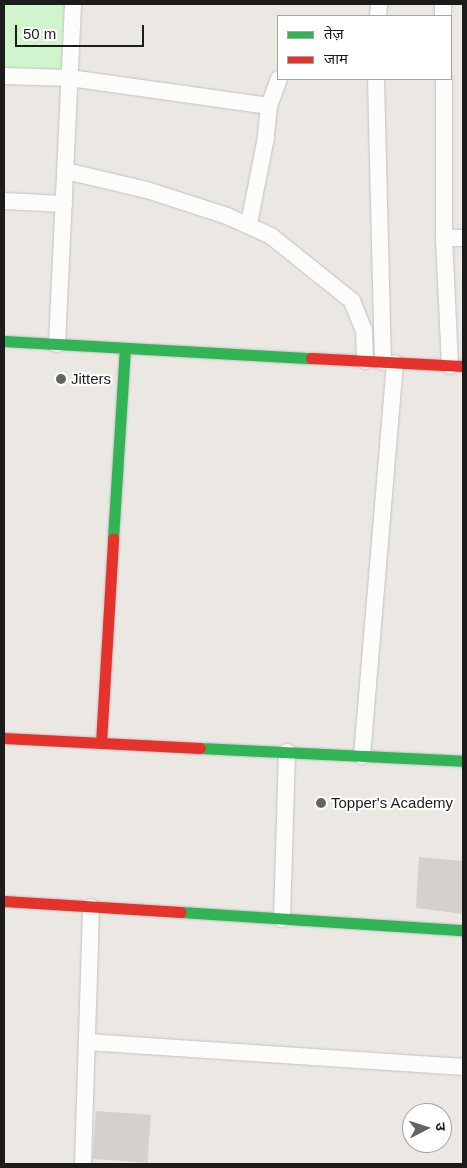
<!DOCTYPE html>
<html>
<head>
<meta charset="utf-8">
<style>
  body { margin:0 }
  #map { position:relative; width:467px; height:1168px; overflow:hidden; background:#ebe8e4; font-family:Arial,"Noto Sans Devanagari",sans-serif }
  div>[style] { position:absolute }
  .park>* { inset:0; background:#d0f4cc; transform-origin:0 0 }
  .building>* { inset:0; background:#d3d0cd; transform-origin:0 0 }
  .roads { filter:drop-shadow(0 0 1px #c3c2c0) drop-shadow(0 0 1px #c3c2c0) }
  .street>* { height:16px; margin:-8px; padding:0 8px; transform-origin:8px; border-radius:8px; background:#fcfcfb }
  .fast>* { height:11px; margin:-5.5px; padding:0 5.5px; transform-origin:5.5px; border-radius:5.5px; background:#30b455 }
  .jam>* { height:11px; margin:-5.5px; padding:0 5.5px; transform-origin:5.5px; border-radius:5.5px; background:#e5322d }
  .dots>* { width:14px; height:14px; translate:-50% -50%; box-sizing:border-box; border:2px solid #fff; border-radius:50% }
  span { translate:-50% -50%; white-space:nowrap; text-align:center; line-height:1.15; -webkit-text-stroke:4px #fff; paint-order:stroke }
  .poi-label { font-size:15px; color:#1c1c1c }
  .left { translate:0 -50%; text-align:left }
  .frame { position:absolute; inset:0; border:5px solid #1c1c1c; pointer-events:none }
  .legend { position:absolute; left:277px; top:15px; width:175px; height:65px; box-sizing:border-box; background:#fff; border:1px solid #a4a4a4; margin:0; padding:6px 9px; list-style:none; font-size:15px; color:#1c1c1c }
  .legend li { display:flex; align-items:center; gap:10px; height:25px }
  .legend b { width:25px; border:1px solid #a4a4a4 }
  .north { position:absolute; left:402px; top:1103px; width:50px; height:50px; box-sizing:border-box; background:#fff; border:1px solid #a4a4a4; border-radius:50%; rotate:85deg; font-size:14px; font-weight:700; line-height:20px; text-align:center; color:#1c1c1c }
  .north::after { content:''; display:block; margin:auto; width:18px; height:22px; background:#646362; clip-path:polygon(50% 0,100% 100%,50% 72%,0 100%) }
  .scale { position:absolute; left:15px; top:25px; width:129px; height:22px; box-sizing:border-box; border:2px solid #1c1c1c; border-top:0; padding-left:6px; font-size:15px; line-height:18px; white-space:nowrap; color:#1c1c1c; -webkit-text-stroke:4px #fff; paint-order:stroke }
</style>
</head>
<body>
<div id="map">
  <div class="park">
    <i style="left:4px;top:4px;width:63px;height:65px"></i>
  </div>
  <div class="building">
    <i style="clip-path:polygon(419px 857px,463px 861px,463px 914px,416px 908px)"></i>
    <i style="left:96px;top:1111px;width:55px;height:48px;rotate:4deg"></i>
  </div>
  <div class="roads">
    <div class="street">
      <i style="left:443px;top:4px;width:12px;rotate:90deg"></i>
      <i style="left:378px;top:16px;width:12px;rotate:-85deg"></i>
      <i style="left:4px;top:76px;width:66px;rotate:1.7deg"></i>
      <i style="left:70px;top:78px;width:201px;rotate:8deg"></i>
      <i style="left:269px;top:106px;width:31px;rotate:96deg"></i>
      <i style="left:266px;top:137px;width:89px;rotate:101.1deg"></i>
      <i style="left:376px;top:79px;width:283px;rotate:88.6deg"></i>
      <i style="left:444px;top:79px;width:159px;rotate:90deg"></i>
      <i style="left:444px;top:238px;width:128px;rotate:87.3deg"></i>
      <i style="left:269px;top:106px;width:29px;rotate:-70deg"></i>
      <i style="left:66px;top:171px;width:83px;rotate:13.2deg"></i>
      <i style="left:147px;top:190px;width:84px;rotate:18deg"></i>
      <i style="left:227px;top:216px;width:48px;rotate:24.4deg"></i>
      <i style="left:271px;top:236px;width:104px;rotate:38.7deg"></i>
      <i style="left:352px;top:301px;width:31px;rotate:68deg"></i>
      <i style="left:364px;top:330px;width:31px;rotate:88deg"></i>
      <i style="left:4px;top:201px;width:60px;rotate:2.9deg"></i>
      <i style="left:444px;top:238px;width:19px"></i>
      <i style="left:57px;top:344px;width:340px;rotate:-87.3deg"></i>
      <i style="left:362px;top:756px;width:394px;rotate:-85.2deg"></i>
      <i style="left:282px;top:919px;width:167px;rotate:-88.3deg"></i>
      <i style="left:87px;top:1042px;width:377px;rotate:3.8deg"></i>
      <i style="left:83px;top:1164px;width:257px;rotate:-88.2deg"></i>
    </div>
    <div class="fast">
      <i style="left:4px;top:341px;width:307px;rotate:3.2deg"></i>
      <i style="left:113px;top:538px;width:190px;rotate:-86.4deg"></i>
      <i style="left:200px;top:748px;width:263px;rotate:2.8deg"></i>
      <i style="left:181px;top:912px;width:283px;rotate:3.7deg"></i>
    </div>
    <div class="jam">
      <i style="left:311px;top:358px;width:152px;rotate:3deg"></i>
      <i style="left:4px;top:738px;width:196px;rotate:2.9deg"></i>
      <i style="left:101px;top:743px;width:205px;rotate:-86.6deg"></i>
      <i style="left:4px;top:901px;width:177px;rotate:3.6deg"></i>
    </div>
  </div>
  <div class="dots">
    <i style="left:61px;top:379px;background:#646362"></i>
    <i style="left:321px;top:803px;background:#646362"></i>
  </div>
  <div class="poi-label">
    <span class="left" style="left:71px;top:379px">Jitters</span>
    <span class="left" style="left:331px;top:803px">Topper's Academy</span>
  </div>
  <div class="frame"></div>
  <ul class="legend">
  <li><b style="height:6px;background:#30b455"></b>तेज़</li>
  <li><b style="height:6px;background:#e5322d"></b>जाम</li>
  </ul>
  <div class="north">उ</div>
  <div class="scale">50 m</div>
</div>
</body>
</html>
